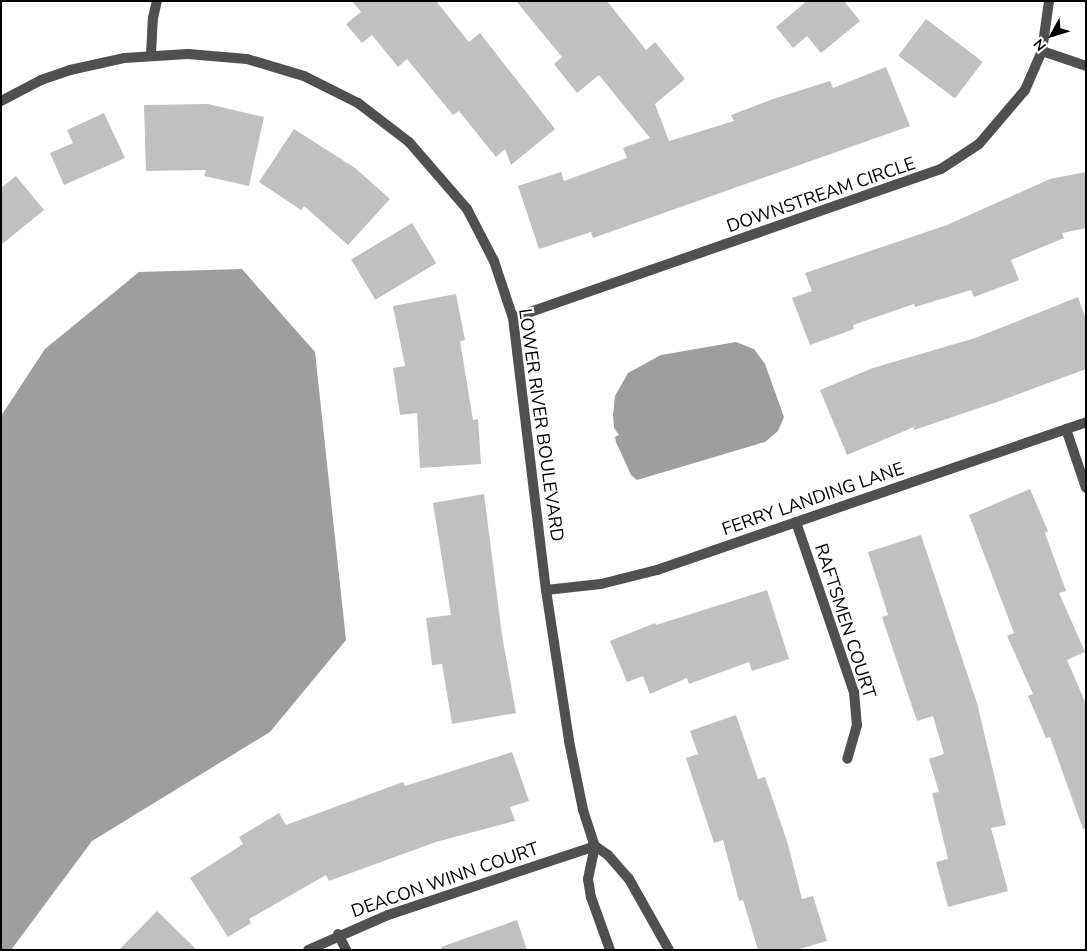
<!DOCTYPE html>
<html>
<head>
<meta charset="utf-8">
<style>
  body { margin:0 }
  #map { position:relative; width:1087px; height:951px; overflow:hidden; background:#fff; font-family:"Nunito Sans",sans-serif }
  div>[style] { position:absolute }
  .water>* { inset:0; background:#9e9e9e }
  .building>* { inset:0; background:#c0c0c0; transform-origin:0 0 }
  .minor>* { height:10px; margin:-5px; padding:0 5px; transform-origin:5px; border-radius:5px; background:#505050 }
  span { translate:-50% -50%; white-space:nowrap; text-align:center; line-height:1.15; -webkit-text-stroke:4.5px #fff; paint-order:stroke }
  .street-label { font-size:18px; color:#000 }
  .frame { position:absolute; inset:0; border:2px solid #000; pointer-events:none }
  .north { position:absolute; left:1027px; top:10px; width:50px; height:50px; -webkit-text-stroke:4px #fff; paint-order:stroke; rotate:231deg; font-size:14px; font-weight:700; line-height:20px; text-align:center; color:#000 }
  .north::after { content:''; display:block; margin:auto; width:18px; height:22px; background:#000; clip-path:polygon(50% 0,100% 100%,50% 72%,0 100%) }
</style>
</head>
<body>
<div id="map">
  <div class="water">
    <i style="clip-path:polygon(242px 269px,315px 352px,346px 640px,270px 732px,92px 841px,11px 950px,1px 950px,1px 416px,45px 349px,139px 272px)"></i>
    <i style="clip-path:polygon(736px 342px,754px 349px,765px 364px,784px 417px,778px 431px,765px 442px,637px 480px,631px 475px,616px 442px,615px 437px,619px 435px,614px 428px,613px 415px,615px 396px,628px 373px,661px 355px)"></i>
  </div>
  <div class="building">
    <i style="clip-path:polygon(352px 1px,436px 1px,469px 42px,480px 33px,555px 129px,511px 165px,505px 149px,496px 157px,459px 111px,453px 115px,407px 59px,398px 67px,372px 35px,362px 43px,346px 24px,361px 12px)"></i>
    <i style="clip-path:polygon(516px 1px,607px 1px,646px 50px,655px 42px,685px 79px,655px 104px,669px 141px,734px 121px,731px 115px,776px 98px,830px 81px,833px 88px,886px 67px,910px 126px,593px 238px,591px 232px,539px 249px,518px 186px,561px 172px,564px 181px,627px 158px,623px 148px,650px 138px,599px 75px,577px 93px,554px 64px,562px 57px)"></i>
    <i style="clip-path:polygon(807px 1px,844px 1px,860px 21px,821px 53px,807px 36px,793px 48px,776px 27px)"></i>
    <i style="left:926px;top:19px;width:71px;height:46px;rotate:37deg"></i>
    <i style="clip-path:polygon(208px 104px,264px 117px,249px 186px,204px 176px,206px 170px,146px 171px,144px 105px)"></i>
    <i style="clip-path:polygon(104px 113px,125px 158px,64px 185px,50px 153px,73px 143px,67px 130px)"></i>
    <i style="clip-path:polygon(294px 129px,355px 168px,390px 199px,348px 245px,304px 206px,301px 210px,259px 182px)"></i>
    <i style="clip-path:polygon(1086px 172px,1086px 228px,1062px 233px,1064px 238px,1011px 260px,1019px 280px,974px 297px,971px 290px,915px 307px,914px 304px,853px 325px,854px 329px,810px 345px,792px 298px,812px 291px,805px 273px,947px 225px,1050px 179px)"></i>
    <i style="clip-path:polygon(16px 176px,44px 210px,1px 245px,1px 188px)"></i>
    <i style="left:412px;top:223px;width:47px;height:71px;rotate:59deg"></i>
    <i style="clip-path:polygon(456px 294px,465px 340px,460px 341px,473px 420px,478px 419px,481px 464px,420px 468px,417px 413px,400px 415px,393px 368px,405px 366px,393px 306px)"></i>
    <i style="clip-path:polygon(1078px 297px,1086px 319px,1086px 369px,997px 402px,914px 430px,914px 427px,847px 455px,820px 390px,873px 368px,975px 338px)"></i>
    <i style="clip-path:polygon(1030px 489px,1048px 531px,1045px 533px,1066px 591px,1059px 593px,1085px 652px,1067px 660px,1086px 704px,1086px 828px,1083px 829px,1050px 737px,1046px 738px,1028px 696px,1033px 694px,1007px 636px,1014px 633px,969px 515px)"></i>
    <i style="clip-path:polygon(484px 494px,502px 635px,516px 713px,452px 724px,442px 664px,432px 665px,426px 618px,451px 615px,433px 503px)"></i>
    <i style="clip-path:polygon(921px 535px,977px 703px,1006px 825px,991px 828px,1008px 891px,948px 907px,936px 862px,948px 859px,932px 793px,939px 792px,929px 759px,944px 754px,933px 716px,917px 721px,882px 617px,888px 615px,868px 552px)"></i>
    <i style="clip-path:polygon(767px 590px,789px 659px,752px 671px,749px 662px,689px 684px,687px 678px,650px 694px,643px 676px,627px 682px,610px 641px,655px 623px,656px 625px)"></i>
    <i style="clip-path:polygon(736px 715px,758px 779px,765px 777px,787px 841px,802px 899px,813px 896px,827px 941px,796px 950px,758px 950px,743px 900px,739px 901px,723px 840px,714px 843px,686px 758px,698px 754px,690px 731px)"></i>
    <i style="clip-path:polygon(512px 752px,529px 801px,510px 807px,515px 821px,436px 842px,329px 881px,326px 875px,249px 919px,251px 923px,228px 937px,190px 878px,243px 844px,239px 837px,279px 813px,286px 825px,403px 782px,405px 786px)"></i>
    <i style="clip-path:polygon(157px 911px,197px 950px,119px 950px)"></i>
    <i style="clip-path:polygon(517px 920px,527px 950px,442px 950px,441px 947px)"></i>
  </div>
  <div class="minor">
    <i style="left:1042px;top:51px;width:46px;rotate:18.8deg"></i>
    <i style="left:151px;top:54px;width:36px;rotate:-87deg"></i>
    <i style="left:153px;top:18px;width:17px;rotate:-77deg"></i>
    <i style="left:1px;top:101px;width:45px;rotate:-27.7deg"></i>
    <i style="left:41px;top:80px;width:31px;rotate:-19deg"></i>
    <i style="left:70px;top:70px;width:55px;rotate:-12.5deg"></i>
    <i style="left:124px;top:58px;width:64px;rotate:-3.6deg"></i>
    <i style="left:188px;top:54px;width:59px;rotate:4.8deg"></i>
    <i style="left:247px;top:59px;width:59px;rotate:16.6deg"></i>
    <i style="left:304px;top:76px;width:60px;rotate:26.6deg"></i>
    <i style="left:358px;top:103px;width:64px;rotate:37.4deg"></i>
    <i style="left:409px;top:142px;width:89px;rotate:49.1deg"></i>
    <i style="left:467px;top:209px;width:59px;rotate:62.6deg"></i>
    <i style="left:494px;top:261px;width:60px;rotate:71.6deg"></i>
    <i style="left:513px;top:318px;width:274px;rotate:83.1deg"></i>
    <i style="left:546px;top:590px;width:153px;rotate:81.3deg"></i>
    <i style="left:569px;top:741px;width:70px;rotate:78.5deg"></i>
    <i style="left:583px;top:810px;width:38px;rotate:72deg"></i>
    <i style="left:595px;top:846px;width:34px;rotate:102deg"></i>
    <i style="left:588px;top:879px;width:18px;rotate:81deg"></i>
    <i style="left:591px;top:897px;width:56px;rotate:70.3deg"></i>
    <i style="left:513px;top:318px;width:453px;rotate:-19.2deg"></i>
    <i style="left:941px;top:169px;width:45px;rotate:-33.3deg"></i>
    <i style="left:979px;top:144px;width:71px;rotate:-49.6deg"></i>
    <i style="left:1025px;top:90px;width:43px;rotate:-66.4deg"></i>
    <i style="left:1042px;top:51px;width:50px;rotate:-82deg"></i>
    <i style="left:1066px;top:429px;width:62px;rotate:71.3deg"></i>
    <i style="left:796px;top:522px;width:180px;rotate:71.2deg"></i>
    <i style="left:854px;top:692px;width:33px;rotate:85deg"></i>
    <i style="left:857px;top:725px;width:35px;rotate:106deg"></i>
    <i style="left:546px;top:590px;width:55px;rotate:-6.2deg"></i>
    <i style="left:601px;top:584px;width:58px;rotate:-14deg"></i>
    <i style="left:657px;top:570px;width:454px;rotate:-19deg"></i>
    <i style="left:595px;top:846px;width:16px;rotate:35deg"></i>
    <i style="left:608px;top:855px;width:32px;rotate:49deg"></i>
    <i style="left:629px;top:879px;width:81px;rotate:60.6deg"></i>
    <i style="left:338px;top:934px;width:18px;rotate:63deg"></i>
    <i style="left:308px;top:950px;width:87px;rotate:-23.6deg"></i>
    <i style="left:388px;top:915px;width:218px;rotate:-18.4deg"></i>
  </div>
  <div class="street-label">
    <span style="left:821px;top:195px;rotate:-19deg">DOWNSTREAM CIRCLE</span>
    <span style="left:541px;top:425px;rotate:82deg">LOWER RIVER BOULEVARD</span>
    <span style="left:813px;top:499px;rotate:-19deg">FERRY LANDING LANE</span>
    <span style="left:845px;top:621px;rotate:72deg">RAFTSMEN COURT</span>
    <span style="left:445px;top:880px;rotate:-19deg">DEACON WINN COURT</span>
  </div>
  <div class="frame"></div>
  <div class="north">N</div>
</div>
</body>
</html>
